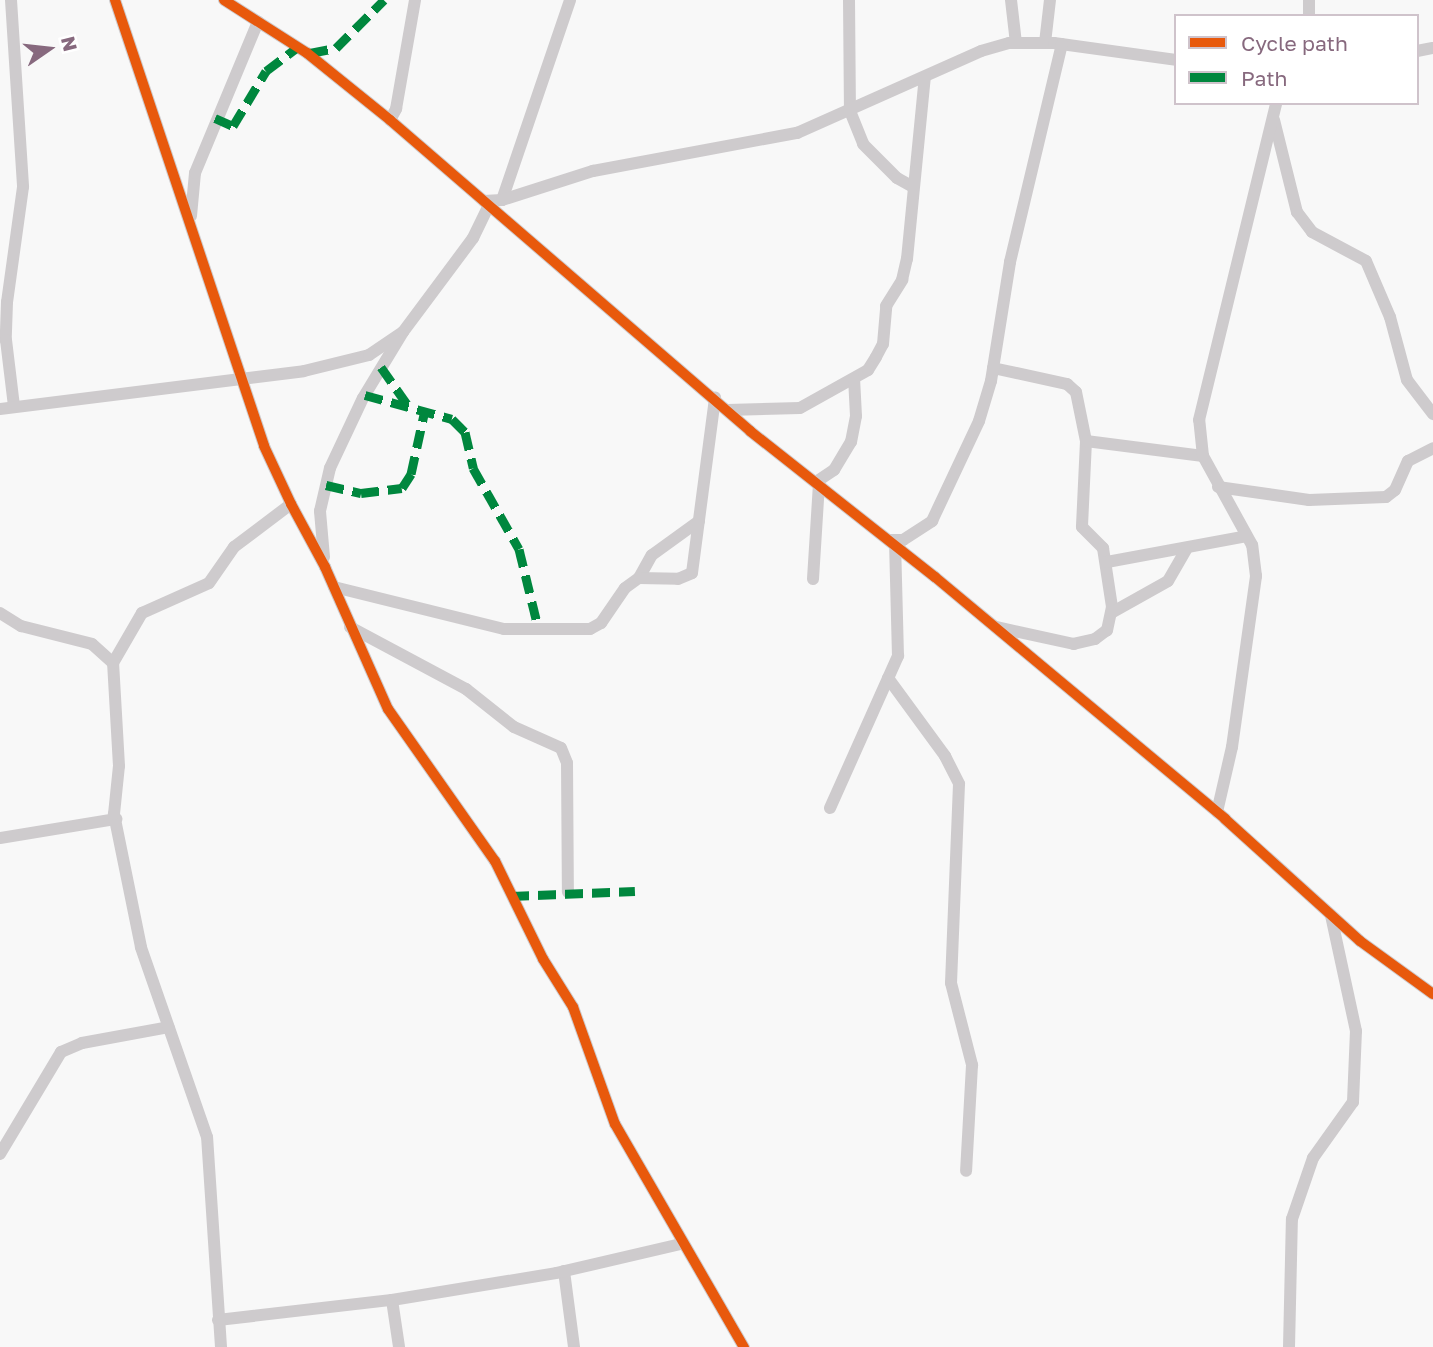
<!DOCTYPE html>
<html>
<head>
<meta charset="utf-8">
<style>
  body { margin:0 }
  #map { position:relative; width:1433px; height:1347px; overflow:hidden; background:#f8f8f8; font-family:"Golos Text",sans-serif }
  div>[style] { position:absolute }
  .minor>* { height:12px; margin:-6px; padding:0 6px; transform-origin:6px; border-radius:6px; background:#cecbcd }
  .quiet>* { height:9px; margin-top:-4.5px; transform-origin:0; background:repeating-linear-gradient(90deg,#00873e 0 18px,transparent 0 27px) }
  .cycleway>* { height:10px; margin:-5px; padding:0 5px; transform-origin:5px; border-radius:5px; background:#e8590c }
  span { translate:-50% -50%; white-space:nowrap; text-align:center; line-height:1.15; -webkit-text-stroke:7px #fff; paint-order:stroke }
  .legend { position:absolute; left:1174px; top:14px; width:245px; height:91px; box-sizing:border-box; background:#fff; border:2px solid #cfc3cb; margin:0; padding:9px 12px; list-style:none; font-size:21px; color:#87697e }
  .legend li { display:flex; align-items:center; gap:14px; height:35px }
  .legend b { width:35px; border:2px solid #cfc3cb }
  .north { position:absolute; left:14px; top:14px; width:70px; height:70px; -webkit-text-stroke:5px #fff; paint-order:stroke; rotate:76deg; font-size:19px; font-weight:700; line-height:28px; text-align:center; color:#87697e }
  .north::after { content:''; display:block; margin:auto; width:24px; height:32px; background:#87697e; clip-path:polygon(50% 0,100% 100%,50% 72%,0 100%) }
</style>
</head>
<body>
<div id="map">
  <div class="minor">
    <i style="left:11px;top:0;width:187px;rotate:86.3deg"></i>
    <i style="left:23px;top:187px;width:116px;rotate:97.9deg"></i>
    <i style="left:7px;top:302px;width:38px;rotate:92deg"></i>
    <i style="left:6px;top:340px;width:66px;rotate:83.1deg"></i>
    <i style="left:115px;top:0;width:470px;rotate:71.5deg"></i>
    <i style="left:264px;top:446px;width:64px;rotate:65deg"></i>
    <i style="left:291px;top:504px;width:72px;rotate:61.6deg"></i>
    <i style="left:325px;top:567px;width:155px;rotate:66.1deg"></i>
    <i style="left:388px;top:709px;width:186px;rotate:54.9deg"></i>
    <i style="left:495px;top:861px;width:109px;rotate:63.9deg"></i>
    <i style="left:543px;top:959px;width:57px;rotate:58deg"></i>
    <i style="left:573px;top:1007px;width:124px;rotate:70.3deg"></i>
    <i style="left:615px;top:1124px;width:258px;rotate:60deg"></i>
    <i style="left:224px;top:0;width:98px;rotate:32.6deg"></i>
    <i style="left:307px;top:53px;width:107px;rotate:38.9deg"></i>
    <i style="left:390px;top:120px;width:476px;rotate:40.8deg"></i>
    <i style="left:750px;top:431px;width:236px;rotate:38.3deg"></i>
    <i style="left:935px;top:577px;width:378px;rotate:39.8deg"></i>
    <i style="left:1225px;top:819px;width:182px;rotate:42.1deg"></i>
    <i style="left:1360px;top:941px;width:90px;rotate:36deg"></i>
    <i style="left:849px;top:0;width:111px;rotate:89.5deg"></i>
    <i style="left:850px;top:111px;width:35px;rotate:68deg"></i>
    <i style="left:863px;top:144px;width:48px;rotate:45deg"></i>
    <i style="left:897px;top:178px;width:18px;rotate:29deg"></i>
    <i style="left:1011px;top:0;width:43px;rotate:83.4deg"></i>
    <i style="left:1309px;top:16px;width:16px;rotate:-90deg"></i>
    <i style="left:1045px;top:43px;width:43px;rotate:-83.4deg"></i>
    <i style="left:1417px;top:51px;width:16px;rotate:-11deg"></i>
    <i style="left:390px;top:120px;width:13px;rotate:-61deg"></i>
    <i style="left:396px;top:109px;width:111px;rotate:-80.1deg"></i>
    <i style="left:1274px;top:120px;width:95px;rotate:76deg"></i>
    <i style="left:1297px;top:212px;width:25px;rotate:53deg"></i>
    <i style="left:1312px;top:232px;width:61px;rotate:28.2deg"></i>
    <i style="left:1366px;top:261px;width:61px;rotate:66.8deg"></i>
    <i style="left:1390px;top:317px;width:65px;rotate:74.9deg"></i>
    <i style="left:1407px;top:380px;width:43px;rotate:52.6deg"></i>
    <i style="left:502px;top:200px;width:211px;rotate:-71.2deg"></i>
    <i style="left:484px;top:201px;width:18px;rotate:-3deg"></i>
    <i style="left:502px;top:200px;width:96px;rotate:-17.7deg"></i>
    <i style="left:593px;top:171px;width:208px;rotate:-10.6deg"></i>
    <i style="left:797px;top:133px;width:201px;rotate:-24deg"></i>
    <i style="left:981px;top:51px;width:29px;rotate:-16deg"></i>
    <i style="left:1009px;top:43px;width:45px"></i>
    <i style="left:1054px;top:43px;width:123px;rotate:7.9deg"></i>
    <i style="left:191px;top:216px;width:43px;rotate:-84.7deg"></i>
    <i style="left:195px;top:173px;width:164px;rotate:-67.4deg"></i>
    <i style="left:993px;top:368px;width:76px;rotate:12.2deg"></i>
    <i style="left:1067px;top:384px;width:12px;rotate:42deg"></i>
    <i style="left:1076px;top:392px;width:50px;rotate:78.5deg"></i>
    <i style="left:1086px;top:441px;width:86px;rotate:92.7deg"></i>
    <i style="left:1082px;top:527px;width:30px;rotate:45deg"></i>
    <i style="left:1103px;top:548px;width:60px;rotate:81.3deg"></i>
    <i style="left:1112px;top:607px;width:24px;rotate:102deg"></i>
    <i style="left:1107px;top:630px;width:15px;rotate:143deg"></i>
    <i style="left:1095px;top:639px;width:22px;rotate:167deg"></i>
    <i style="left:1074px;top:644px;width:80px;rotate:-167.7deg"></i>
    <i style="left:0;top:409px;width:306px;rotate:-7.1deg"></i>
    <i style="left:304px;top:371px;width:67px;rotate:-13.8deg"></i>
    <i style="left:369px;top:355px;width:41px;rotate:-34.1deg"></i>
    <i style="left:727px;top:410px;width:73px;rotate:-1.6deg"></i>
    <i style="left:800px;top:408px;width:78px;rotate:-29.2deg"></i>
    <i style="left:868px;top:370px;width:15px;rotate:-58deg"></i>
    <i style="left:876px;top:357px;width:15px;rotate:-62deg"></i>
    <i style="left:883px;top:344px;width:38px;rotate:-85deg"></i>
    <i style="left:886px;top:306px;width:31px;rotate:-58deg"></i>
    <i style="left:902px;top:280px;width:22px;rotate:-77deg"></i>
    <i style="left:907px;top:259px;width:183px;rotate:-84.4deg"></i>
    <i style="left:1086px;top:441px;width:118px;rotate:7.3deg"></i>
    <i style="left:816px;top:482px;width:22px;rotate:-34deg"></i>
    <i style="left:834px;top:470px;width:33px;rotate:-59deg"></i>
    <i style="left:851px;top:442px;width:26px;rotate:-79deg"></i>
    <i style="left:856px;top:416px;width:37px;rotate:-93deg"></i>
    <i style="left:1218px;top:487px;width:92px;rotate:8.1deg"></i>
    <i style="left:1309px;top:500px;width:77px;rotate:-2.2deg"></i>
    <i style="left:1386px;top:497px;width:11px;rotate:-38deg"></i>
    <i style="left:1395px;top:490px;width:32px;rotate:-66deg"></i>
    <i style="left:1408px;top:461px;width:28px;rotate:-27deg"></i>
    <i style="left:890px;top:540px;width:13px"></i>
    <i style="left:903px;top:540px;width:35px;rotate:-33deg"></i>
    <i style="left:932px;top:521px;width:110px;rotate:-64.8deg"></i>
    <i style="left:979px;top:421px;width:42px;rotate:-73.3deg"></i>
    <i style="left:991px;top:381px;width:121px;rotate:-80.9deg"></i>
    <i style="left:1010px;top:262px;width:224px;rotate:-76.6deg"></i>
    <i style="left:324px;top:557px;width:46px;rotate:-95deg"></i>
    <i style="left:320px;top:511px;width:44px;rotate:-76.9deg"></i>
    <i style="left:330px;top:468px;width:77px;rotate:-64.8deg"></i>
    <i style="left:363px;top:398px;width:77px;rotate:-58.8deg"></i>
    <i style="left:403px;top:332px;width:117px;rotate:-53.3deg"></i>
    <i style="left:473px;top:238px;width:37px;rotate:-64deg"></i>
    <i style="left:1107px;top:562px;width:142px;rotate:-10.5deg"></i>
    <i style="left:639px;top:578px;width:26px;rotate:-61deg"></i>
    <i style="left:652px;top:555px;width:58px;rotate:-35.9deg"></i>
    <i style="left:813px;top:579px;width:95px;rotate:-86.4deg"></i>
    <i style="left:334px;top:587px;width:175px;rotate:13.9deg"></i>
    <i style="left:504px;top:629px;width:86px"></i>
    <i style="left:590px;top:629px;width:13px;rotate:-29deg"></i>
    <i style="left:601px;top:623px;width:42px;rotate:-55.6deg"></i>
    <i style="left:625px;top:588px;width:17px;rotate:-36deg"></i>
    <i style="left:639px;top:578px;width:39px;rotate:1deg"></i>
    <i style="left:678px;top:579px;width:15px;rotate:-23deg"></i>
    <i style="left:692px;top:573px;width:177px;rotate:-82.5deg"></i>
    <i style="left:0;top:613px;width:25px;rotate:32deg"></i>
    <i style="left:21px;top:626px;width:73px;rotate:14.2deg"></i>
    <i style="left:92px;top:644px;width:28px;rotate:42deg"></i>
    <i style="left:1111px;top:613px;width:65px;rotate:-29.3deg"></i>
    <i style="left:1168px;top:581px;width:36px;rotate:-60deg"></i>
    <i style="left:350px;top:627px;width:132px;rotate:28.1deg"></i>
    <i style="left:466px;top:689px;width:61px;rotate:38.4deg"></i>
    <i style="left:514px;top:727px;width:51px;rotate:24.1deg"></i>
    <i style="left:561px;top:748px;width:16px;rotate:68deg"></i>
    <i style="left:567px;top:763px;width:129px;rotate:89.6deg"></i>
    <i style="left:888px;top:678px;width:97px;rotate:53.8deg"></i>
    <i style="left:945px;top:756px;width:31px;rotate:63deg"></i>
    <i style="left:959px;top:784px;width:199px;rotate:92.3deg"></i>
    <i style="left:951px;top:983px;width:85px;rotate:75.6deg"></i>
    <i style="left:972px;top:1065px;width:106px;rotate:93.2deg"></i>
    <i style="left:830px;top:808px;width:167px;rotate:-65.9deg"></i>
    <i style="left:898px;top:656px;width:112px;rotate:-91.5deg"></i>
    <i style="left:1217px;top:812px;width:67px;rotate:-77deg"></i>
    <i style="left:1232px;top:747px;width:173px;rotate:-82deg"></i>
    <i style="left:1256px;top:576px;width:31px;rotate:-97deg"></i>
    <i style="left:1252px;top:545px;width:102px;rotate:-118.8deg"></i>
    <i style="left:1203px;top:456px;width:36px;rotate:-96deg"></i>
    <i style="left:1199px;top:420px;width:326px;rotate:-76.3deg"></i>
    <i style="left:0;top:838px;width:118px;rotate:-9.3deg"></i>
    <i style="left:0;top:1154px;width:119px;rotate:-59.1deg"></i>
    <i style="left:61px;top:1052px;width:23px;rotate:-23deg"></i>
    <i style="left:82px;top:1043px;width:88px;rotate:-10.4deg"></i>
    <i style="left:564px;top:1271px;width:77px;rotate:82.5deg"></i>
    <i style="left:392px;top:1300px;width:48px;rotate:81.5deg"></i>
    <i style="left:218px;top:1320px;width:175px;rotate:-6.6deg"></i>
    <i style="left:392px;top:1300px;width:166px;rotate:-9.3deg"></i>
    <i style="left:556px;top:1273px;width:128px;rotate:-13.1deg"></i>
    <i style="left:221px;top:1347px;width:210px;rotate:-93.8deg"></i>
    <i style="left:207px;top:1137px;width:201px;rotate:-109.2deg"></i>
    <i style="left:141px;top:947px;width:136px;rotate:-101.5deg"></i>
    <i style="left:114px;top:814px;width:48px;rotate:-84.1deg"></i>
    <i style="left:119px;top:766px;width:103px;rotate:-93.3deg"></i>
    <i style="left:113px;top:663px;width:58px;rotate:-59.9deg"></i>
    <i style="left:142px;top:613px;width:73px;rotate:-24.1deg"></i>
    <i style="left:209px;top:583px;width:44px;rotate:-55.2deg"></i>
    <i style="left:234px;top:547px;width:71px;rotate:-37deg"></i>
    <i style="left:1289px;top:1347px;width:128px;rotate:-88.7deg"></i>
    <i style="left:1292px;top:1219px;width:65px;rotate:-71deg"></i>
    <i style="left:1313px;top:1158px;width:69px;rotate:-54.5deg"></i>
    <i style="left:1353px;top:1102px;width:71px;rotate:-87.6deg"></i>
    <i style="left:1356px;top:1031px;width:119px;rotate:-102.2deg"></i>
  </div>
  <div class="quiet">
    <i style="left:310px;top:53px;width:26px;rotate:-11deg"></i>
    <i style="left:336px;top:48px;width:68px;rotate:-45deg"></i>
    <i style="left:215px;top:118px;width:20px;rotate:24deg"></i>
    <i style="left:233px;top:126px;width:64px;rotate:-59deg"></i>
    <i style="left:266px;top:71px;width:40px;rotate:-37deg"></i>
    <i style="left:381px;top:367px;width:45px;rotate:54.9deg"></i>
    <i style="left:365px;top:395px;width:90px;rotate:15.4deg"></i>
    <i style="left:452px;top:419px;width:18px;rotate:45deg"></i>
    <i style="left:465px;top:432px;width:37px;rotate:77deg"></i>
    <i style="left:473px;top:468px;width:93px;rotate:60.4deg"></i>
    <i style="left:519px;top:549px;width:80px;rotate:76.3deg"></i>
    <i style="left:326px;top:485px;width:36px;rotate:13deg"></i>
    <i style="left:361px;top:493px;width:41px;rotate:-7deg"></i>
    <i style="left:402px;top:488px;width:17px;rotate:-57deg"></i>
    <i style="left:411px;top:474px;width:66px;rotate:-77.7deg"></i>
    <i style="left:511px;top:896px;width:124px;rotate:-2.3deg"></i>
  </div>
  <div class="cycleway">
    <i style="left:115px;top:0;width:470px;rotate:71.5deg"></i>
    <i style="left:264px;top:446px;width:64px;rotate:65deg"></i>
    <i style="left:291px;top:504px;width:72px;rotate:61.6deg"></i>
    <i style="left:325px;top:567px;width:155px;rotate:66.1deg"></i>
    <i style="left:388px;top:709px;width:186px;rotate:54.9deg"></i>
    <i style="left:495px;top:861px;width:109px;rotate:63.9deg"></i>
    <i style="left:543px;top:959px;width:57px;rotate:58deg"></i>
    <i style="left:573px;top:1007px;width:124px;rotate:70.3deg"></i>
    <i style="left:615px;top:1124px;width:258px;rotate:60deg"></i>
    <i style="left:224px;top:0;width:98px;rotate:32.6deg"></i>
    <i style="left:307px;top:53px;width:107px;rotate:38.9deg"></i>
    <i style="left:390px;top:120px;width:476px;rotate:40.8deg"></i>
    <i style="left:750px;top:431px;width:236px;rotate:38.3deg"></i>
    <i style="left:935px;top:577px;width:378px;rotate:39.8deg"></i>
    <i style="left:1225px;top:819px;width:182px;rotate:42.1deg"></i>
    <i style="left:1360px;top:941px;width:90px;rotate:36deg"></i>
  </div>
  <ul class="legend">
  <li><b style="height:9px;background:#e8590c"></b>Cycle path</li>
  <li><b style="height:9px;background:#00873e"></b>Path</li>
  </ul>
  <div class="north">N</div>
</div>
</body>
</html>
